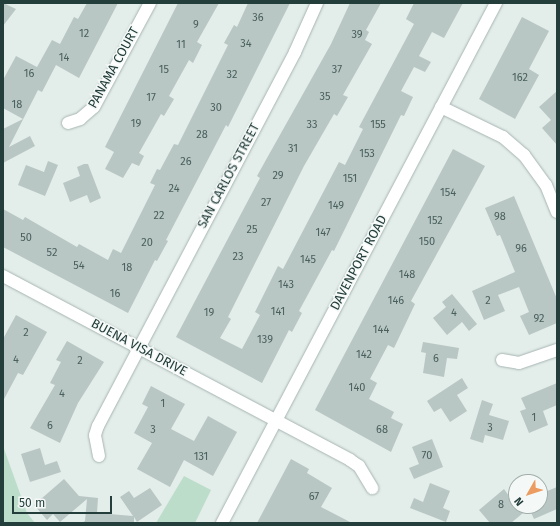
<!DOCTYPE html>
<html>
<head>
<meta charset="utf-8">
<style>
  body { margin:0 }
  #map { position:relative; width:560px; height:526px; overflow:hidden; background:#e3edea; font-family:"Fira Sans",sans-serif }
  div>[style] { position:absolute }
  .green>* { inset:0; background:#bdddcb }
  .building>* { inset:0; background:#b9c7c4 }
  .roads { filter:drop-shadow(0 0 1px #a6b5b2) drop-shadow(0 0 1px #a6b5b2) }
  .minor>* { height:12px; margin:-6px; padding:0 6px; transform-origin:6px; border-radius:6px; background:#fff }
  span { translate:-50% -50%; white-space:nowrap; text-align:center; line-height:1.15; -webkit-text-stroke:3px #f4f9f7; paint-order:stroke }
  .number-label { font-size:11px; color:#49605d }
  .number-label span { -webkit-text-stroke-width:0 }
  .street-label { font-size:13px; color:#243e3b }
  .frame { position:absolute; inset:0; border:4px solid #243e3b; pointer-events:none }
  .north { position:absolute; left:508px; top:474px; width:40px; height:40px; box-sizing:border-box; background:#f4f9f7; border:1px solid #a1aeac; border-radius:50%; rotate:231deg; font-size:11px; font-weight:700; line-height:16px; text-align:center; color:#243e3b }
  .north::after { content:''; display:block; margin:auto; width:14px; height:18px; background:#ed9c61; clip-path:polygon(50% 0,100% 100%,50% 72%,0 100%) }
  .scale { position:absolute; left:12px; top:496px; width:100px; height:18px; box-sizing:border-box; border:2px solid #243e3b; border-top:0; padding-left:5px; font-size:12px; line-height:14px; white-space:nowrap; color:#243e3b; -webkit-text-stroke:3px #f4f9f7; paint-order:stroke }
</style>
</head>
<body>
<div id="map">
  <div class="green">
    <i style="clip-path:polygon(3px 446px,27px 513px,35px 523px,3px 523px)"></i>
    <i style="clip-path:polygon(184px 476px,211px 490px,195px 523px,156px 523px)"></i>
  </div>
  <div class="building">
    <i style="clip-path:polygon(3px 3px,16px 9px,3px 26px)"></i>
    <i style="clip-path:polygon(87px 3px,118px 3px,79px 78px,56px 65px,42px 92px,38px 90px,9px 147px,30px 136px,35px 146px,3px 163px,3px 129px,23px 119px,3px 108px,3px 80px,16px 56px,37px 67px,52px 40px,60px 44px,74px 17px,78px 19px)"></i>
    <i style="clip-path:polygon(178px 3px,219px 3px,197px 42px,202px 45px,193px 63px,189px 60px,169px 96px,174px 99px,164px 116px,161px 114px,139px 153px,144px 156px,139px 166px,132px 163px,123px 178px,105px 169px,114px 152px,105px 147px)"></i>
    <i style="clip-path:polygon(248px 3px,290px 3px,228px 127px,226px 125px,166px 240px,168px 241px,157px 261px,155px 260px,128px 313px,3px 247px,3px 209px,23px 220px,25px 217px,77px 247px,79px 244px,108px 260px,113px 249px,121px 253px,155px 185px,150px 183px,157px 169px,160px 170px,174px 144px,178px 145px,228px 45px,224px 43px,234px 25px,237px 27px)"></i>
    <i style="clip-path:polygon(350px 3px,381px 3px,366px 30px,369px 32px,365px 40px,372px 44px,343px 95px,348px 97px,337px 116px,334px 114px,304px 166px,228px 317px,231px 319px,220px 338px,242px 349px,260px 315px,255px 312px,278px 266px,283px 269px,339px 162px,345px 165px,363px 129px,359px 127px,414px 24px,406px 19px,414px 3px,463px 3px,444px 38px,432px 32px,419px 56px,431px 62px,425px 72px,414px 67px,401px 91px,413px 97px,404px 116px,401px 115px,334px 251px,332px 250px,299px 311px,302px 313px,292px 332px,289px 330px,262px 383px,176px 337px,260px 178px,257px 176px,267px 158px,331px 44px)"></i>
    <i style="clip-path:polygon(522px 17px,549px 31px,529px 69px,539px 75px,515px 119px,479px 99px)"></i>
    <i style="clip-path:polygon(557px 91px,557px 145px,542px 128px,551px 120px,539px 107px)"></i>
    <i style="clip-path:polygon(453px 149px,485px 166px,411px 301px,415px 304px,394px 348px,388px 345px,370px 379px,377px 383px,369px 399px,394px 412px,391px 418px,403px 424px,391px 452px,315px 410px)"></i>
    <i style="clip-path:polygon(48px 161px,58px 165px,45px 196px,18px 185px,26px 165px,44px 172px)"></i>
    <i style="clip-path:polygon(84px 164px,88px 164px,101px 198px,90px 203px,87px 195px,70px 202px,63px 183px,80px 176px,77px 167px)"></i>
    <i style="clip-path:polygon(514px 196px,557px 299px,557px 323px,529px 335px,520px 316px,529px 312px,519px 287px,498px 295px,505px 311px,484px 320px,472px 291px,515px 272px,500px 235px,497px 236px,485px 208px)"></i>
    <i style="clip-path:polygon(452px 294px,477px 324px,469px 331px,462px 322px,447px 335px,433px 318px,446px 307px,442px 302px)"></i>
    <i style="clip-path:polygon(16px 315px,47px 332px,23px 375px,18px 373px,3px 401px,3px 339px)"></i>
    <i style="clip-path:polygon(67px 341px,104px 362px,78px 403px,60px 443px,30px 428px,55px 385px,50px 383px,61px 362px,56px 360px)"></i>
    <i style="clip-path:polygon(423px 342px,459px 348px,457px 359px,447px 358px,444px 377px,423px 373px,426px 353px,421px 352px)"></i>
    <i style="clip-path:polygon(462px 378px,468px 388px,457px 395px,467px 411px,450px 422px,441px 408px,434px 412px,427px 401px)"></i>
    <i style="clip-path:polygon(557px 383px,557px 405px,543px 411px,548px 425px,529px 433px,520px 411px,526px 409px,521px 398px)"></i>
    <i style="clip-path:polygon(151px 386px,185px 404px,171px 429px,194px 441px,208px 416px,237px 432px,213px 476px,184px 460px,170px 487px,137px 469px,152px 443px,134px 433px,148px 407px,142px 404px)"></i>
    <i style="clip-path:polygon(482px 400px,493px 404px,489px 415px,509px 421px,503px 440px,485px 435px,483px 443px,470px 439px)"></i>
    <i style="clip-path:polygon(432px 439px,443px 467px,414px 479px,409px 468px,419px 464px,412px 447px)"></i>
    <i style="clip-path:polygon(40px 448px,45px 465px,57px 461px,61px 472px,30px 482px,21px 454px)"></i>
    <i style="clip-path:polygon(291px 459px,309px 469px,307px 473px,332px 488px,321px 507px,352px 523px,257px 523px)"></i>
    <i style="clip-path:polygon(64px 479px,79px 496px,98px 498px,97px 513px,133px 516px,120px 497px,129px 491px,134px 498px,150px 488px,162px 505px,137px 522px,134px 517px,134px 523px,82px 523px,85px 521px,87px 499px,60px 522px,53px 514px,47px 520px,34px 505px)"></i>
    <i style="clip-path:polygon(430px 483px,450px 491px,443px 508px,450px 511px,446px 522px,410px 508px,414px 498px,423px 502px)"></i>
    <i style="clip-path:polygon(557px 487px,557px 509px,534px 519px,529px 508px,511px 523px,490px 523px,479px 510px,504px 489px,516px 506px,540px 506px,540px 494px)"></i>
  </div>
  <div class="roads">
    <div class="minor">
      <i style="left:441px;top:107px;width:69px;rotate:25.8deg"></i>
      <i style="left:503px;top:137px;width:28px;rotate:41deg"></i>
      <i style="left:524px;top:155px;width:37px;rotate:54deg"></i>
      <i style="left:546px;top:185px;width:29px;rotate:68deg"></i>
      <i style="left:68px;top:123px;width:13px;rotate:-18deg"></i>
      <i style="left:80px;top:119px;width:18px;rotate:-41deg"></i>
      <i style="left:94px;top:107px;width:118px;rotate:-61.7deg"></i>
      <i style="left:3px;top:276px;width:393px;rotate:27.9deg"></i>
      <i style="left:350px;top:460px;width:11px;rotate:34deg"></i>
      <i style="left:359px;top:466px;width:26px;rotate:59deg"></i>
      <i style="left:502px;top:360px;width:17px;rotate:10deg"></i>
      <i style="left:519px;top:363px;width:40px;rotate:-18.9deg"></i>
      <i style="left:99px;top:456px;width:21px;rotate:-101deg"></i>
      <i style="left:95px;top:435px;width:9px;rotate:-72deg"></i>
      <i style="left:98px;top:426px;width:423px;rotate:-62.2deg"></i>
      <i style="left:295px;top:52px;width:54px;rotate:-65.8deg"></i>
      <i style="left:222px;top:523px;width:588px;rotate:-62.21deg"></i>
    </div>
  </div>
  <div class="number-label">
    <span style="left:258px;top:18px">36</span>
    <span style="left:196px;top:25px">9</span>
    <span style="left:84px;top:34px">12</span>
    <span style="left:357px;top:35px">39</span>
    <span style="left:246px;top:44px">34</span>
    <span style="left:181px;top:45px">11</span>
    <span style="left:64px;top:58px">14</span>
    <span style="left:164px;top:70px">15</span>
    <span style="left:337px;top:70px">37</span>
    <span style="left:29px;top:74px">16</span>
    <span style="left:232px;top:75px">32</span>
    <span style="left:520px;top:78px">162</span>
    <span style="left:325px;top:97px">35</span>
    <span style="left:151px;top:98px">17</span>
    <span style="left:17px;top:105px">18</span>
    <span style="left:216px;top:108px">30</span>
    <span style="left:136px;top:124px">19</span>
    <span style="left:312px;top:125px">33</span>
    <span style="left:378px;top:125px">155</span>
    <span style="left:202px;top:135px">28</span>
    <span style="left:293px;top:149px">31</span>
    <span style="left:367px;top:154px">153</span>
    <span style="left:186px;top:162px">26</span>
    <span style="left:278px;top:176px">29</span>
    <span style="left:350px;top:179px">151</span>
    <span style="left:174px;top:189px">24</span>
    <span style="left:448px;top:193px">154</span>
    <span style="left:266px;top:203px">27</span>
    <span style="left:336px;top:206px">149</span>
    <span style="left:159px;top:216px">22</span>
    <span style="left:500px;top:217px">98</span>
    <span style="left:435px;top:221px">152</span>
    <span style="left:252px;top:230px">25</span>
    <span style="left:323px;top:233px">147</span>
    <span style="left:26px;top:238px">50</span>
    <span style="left:427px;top:242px">150</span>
    <span style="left:147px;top:243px">20</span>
    <span style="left:521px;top:249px">96</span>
    <span style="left:52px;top:253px">52</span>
    <span style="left:238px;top:257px">23</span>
    <span style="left:308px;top:260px">145</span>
    <span style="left:79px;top:266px">54</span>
    <span style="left:127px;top:268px">18</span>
    <span style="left:407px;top:275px">148</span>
    <span style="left:286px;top:285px">143</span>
    <span style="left:115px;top:294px">16</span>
    <span style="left:396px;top:301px">146</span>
    <span style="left:488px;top:301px">2</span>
    <span style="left:278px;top:312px">141</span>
    <span style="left:209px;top:313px">19</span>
    <span style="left:454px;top:313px">4</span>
    <span style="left:539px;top:319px">92</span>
    <span style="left:381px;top:330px">144</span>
    <span style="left:26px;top:333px">2</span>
    <span style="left:265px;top:340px">139</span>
    <span style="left:364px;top:355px">142</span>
    <span style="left:436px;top:359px">6</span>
    <span style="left:16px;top:360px">4</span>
    <span style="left:80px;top:361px">2</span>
    <span style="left:357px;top:388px">140</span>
    <span style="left:62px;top:394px">4</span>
    <span style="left:163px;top:404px">1</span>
    <span style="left:534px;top:418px">1</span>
    <span style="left:50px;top:426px">6</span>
    <span style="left:490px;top:428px">3</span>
    <span style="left:153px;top:430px">3</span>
    <span style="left:382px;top:430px">68</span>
    <span style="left:427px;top:456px">70</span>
    <span style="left:201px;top:457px">131</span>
    <span style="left:314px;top:497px">67</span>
    <span style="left:501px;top:505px">8</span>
  </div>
  <div class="street-label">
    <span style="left:114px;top:68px;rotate:-61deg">PANAMA COURT</span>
    <span style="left:229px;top:176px;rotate:-62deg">SAN CARLOS STREET</span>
    <span style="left:359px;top:263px;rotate:-62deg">DAVENPORT ROAD</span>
    <span style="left:139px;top:348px;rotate:28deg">BUENA VISA DRIVE</span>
  </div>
  <div class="frame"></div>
  <div class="north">N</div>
  <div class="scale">50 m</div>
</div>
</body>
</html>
